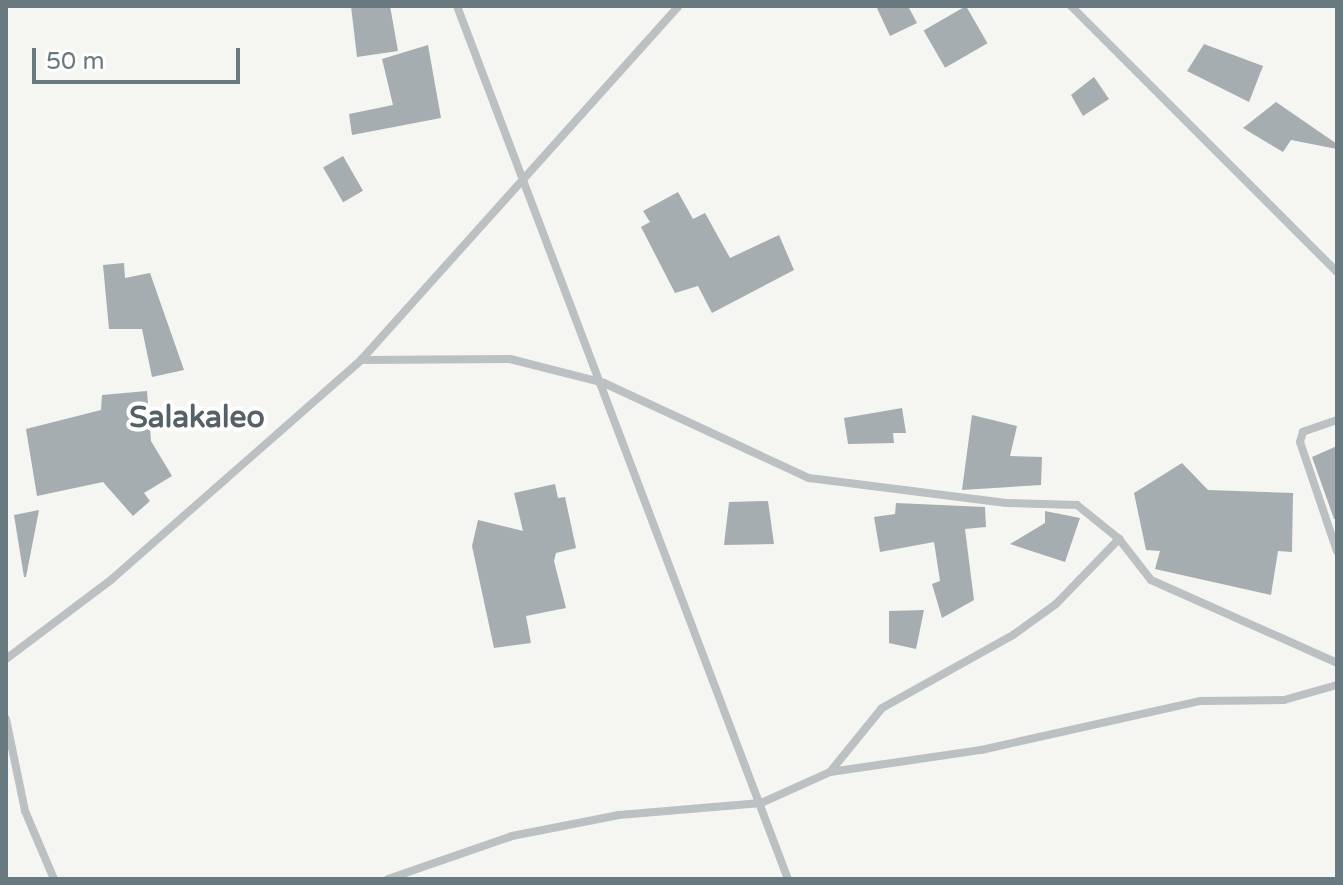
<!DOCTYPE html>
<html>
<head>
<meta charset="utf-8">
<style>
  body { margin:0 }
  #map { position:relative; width:1343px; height:885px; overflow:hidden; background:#f5f5f2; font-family:"Varela Round",sans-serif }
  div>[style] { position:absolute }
  .building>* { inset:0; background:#a5adb1; transform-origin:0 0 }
  .street>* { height:8px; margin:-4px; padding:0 4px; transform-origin:4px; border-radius:4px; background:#bbc0c2 }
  span { translate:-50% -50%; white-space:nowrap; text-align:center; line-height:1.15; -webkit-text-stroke:8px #fff; paint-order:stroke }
  .district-label { font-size:30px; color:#556166; font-weight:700 }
  .frame { position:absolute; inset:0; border:8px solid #687980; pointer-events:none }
  .scale { position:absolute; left:32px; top:48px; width:208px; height:36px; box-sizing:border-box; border:4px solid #687980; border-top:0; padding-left:10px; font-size:24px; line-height:28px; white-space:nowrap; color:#687980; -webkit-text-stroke:6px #fff; paint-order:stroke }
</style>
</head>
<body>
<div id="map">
  <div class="building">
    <i style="clip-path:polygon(351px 6px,390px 6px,398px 51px,357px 57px)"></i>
    <i style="clip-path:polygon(876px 6px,908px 6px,917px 23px,890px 36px)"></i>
    <i style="left:966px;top:6px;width:43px;height:49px;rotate:60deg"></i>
    <i style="clip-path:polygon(1204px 44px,1263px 66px,1249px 102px,1187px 71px)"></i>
    <i style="clip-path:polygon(428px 45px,441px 118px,352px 135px,349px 114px,393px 105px,382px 59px)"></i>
    <i style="clip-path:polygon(1094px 77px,1109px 99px,1083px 116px,1071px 95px)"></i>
    <i style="clip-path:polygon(1276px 102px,1337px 144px,1337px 149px,1291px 140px,1283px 152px,1243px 128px)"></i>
    <i style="left:343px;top:156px;width:40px;height:23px;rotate:60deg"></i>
    <i style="clip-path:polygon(678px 192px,693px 219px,705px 213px,730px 258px,779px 235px,794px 270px,712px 313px,698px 286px,675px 293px,641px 227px,650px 222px,643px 211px)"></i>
    <i style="clip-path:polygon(124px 263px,125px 278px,150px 273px,184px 370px,152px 377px,142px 329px,109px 329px,103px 265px)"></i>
    <i style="clip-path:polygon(147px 391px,151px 441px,172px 476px,144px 493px,150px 501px,133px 516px,103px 482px,37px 496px,26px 429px,101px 410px,102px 395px)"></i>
    <i style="clip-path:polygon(902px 408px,906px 433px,893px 433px,894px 443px,848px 444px,844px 418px)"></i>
    <i style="clip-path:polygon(972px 415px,1017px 426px,1010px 456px,1042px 457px,1041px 485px,962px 490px)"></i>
    <i style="clip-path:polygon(1337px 446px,1337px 519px,1334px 519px,1312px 457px)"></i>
    <i style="clip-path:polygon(1182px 463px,1208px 490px,1293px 493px,1292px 552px,1278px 551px,1271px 595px,1155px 569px,1160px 551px,1146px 550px,1134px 493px)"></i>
    <i style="clip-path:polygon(555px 484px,558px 498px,565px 497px,576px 548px,556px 553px,554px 561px,566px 608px,526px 616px,531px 643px,494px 648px,472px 546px,478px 520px,523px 531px,514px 493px)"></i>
    <i style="clip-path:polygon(768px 501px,774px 544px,724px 545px,729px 502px)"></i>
    <i style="clip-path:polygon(896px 503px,985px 507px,986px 527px,965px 529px,974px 600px,942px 618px,932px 584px,940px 581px,934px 542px,880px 552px,874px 517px,895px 514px)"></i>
    <i style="clip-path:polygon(39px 510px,26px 577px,24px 577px,14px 515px)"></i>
    <i style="clip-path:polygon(1045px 511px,1080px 518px,1065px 562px,1010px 544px,1045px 523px)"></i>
    <i style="clip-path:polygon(924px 610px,916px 649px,889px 643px,889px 611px)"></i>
  </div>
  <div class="street">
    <i style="left:457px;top:6px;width:934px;rotate:69.24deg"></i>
    <i style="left:1071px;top:6px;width:376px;rotate:45deg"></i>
    <i style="left:361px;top:360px;width:149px;rotate:-0.4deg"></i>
    <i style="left:510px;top:359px;width:97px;rotate:14.3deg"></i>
    <i style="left:604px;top:383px;width:226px;rotate:24.9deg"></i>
    <i style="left:809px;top:478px;width:199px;rotate:7.2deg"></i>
    <i style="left:1006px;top:503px;width:71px;rotate:1.6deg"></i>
    <i style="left:1077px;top:505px;width:54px;rotate:39deg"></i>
    <i style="left:1119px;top:539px;width:52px;rotate:52deg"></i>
    <i style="left:1151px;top:580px;width:204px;rotate:24deg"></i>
    <i style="left:1337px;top:420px;width:36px;rotate:161deg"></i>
    <i style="left:1303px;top:432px;width:10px;rotate:107deg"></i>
    <i style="left:1300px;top:442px;width:115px;rotate:71.3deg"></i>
    <i style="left:6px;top:659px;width:133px;rotate:-37deg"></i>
    <i style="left:112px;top:579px;width:332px;rotate:-41.3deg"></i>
    <i style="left:361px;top:360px;width:476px;rotate:-48.1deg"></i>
    <i style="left:6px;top:719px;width:94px;rotate:78.3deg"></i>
    <i style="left:25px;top:811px;width:74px;rotate:66.9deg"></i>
    <i style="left:830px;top:772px;width:82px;rotate:-50.9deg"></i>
    <i style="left:882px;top:708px;width:150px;rotate:-29.1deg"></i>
    <i style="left:1013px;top:635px;width:53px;rotate:-35.8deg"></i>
    <i style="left:1056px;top:604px;width:91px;rotate:-45.9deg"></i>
    <i style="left:388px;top:879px;width:131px;rotate:-19.1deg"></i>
    <i style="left:512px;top:836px;width:109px;rotate:-11.1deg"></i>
    <i style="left:619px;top:815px;width:143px;rotate:-4.8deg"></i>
    <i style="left:761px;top:803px;width:76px;rotate:-24.2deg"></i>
    <i style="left:830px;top:772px;width:153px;rotate:-8.3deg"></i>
    <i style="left:981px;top:750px;width:225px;rotate:-12.6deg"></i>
    <i style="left:1201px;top:701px;width:83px;rotate:-0.7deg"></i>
    <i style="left:1284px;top:700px;width:55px;rotate:-15.8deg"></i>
  </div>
  <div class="district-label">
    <span style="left:197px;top:418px">Salakaleo</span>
  </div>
  <div class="frame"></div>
  <div class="scale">50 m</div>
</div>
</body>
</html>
